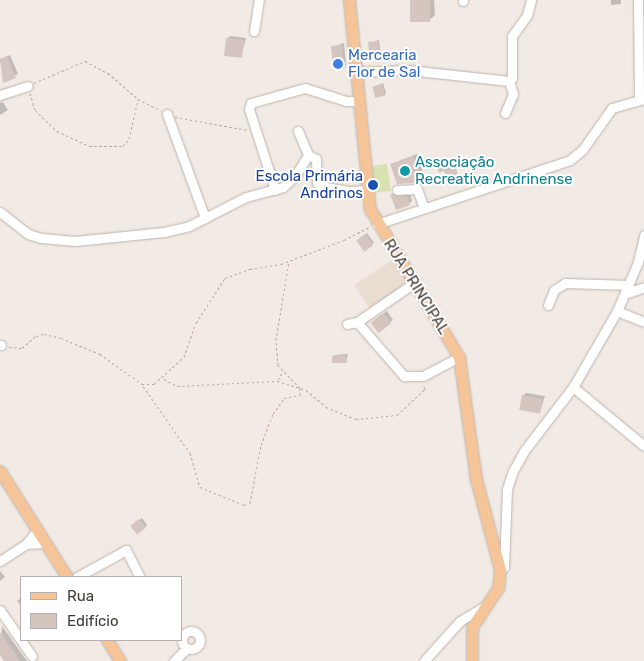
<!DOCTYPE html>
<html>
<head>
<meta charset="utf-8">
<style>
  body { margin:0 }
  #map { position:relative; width:644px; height:661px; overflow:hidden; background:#f1eae5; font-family:Rubik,sans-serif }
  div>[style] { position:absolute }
  .education>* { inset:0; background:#e9dcd0; transform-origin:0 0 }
  .green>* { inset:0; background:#d7e2b0; transform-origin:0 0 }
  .shadow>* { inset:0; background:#0003; transform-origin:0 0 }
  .building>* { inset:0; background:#d4c6be; transform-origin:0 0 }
  .path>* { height:1px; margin-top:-0.5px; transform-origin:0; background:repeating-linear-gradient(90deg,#bca89b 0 2.5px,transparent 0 5px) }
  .roads { filter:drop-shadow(0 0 1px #beb3ab) drop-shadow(0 0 1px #beb3ab) }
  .minor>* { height:9px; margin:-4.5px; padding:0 4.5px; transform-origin:4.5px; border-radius:4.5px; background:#fff }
  .minor>.ring { margin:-4.5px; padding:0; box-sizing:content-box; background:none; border:9px solid #fff; border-radius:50% }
  .major>* { height:11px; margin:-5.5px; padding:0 5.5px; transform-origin:5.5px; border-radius:5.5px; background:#f5c599 }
  .dots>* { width:14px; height:14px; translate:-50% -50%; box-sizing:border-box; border:2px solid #fff; border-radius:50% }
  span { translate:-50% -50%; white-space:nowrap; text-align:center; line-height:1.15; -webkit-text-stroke:4px #fff; paint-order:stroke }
  .shop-label { font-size:15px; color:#366cbe }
  .left { translate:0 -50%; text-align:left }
  .culture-label { font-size:15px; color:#0d838f }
  .transit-label { font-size:15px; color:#164399 }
  .right { translate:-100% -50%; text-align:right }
  .street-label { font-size:15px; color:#423a35 }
  .legend { position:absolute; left:20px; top:576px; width:162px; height:65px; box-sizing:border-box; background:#fff; border:1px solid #b3b0ae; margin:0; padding:6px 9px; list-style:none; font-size:15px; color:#423a35 }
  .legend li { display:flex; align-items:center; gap:10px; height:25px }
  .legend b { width:25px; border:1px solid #b3b0ae }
</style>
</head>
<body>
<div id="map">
  <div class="education">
    <i style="left:393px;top:260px;width:30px;height:46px;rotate:57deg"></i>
  </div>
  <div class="green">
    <i style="left:387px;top:164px;width:27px;height:16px;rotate:82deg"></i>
  </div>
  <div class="shadow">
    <i style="clip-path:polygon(412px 0,434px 0,435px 15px,431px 19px)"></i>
    <i style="clip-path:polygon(611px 0,621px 0,621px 4px,611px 5px)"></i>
    <i style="clip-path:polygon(230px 36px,246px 38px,241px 56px,227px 39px)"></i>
    <i style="clip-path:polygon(379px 40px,380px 49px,379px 51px,369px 43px)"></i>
    <i style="clip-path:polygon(344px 43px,346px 65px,344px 68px,333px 47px)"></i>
    <i style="clip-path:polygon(10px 55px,18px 74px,4px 81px,0 59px)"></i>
    <i style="clip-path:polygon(383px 83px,386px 93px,384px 95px,373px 87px)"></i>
    <i style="clip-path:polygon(3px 102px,8px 110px,0 115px,0 103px)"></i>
    <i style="clip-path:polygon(417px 154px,425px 179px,422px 181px,391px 164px)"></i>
    <i style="clip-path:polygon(446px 157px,451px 170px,456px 168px,458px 178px,437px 160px)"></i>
    <i style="clip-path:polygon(394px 192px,410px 193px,412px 201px,409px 204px,392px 195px)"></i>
    <i style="clip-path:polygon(367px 233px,374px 243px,372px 244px,359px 239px)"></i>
    <i style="clip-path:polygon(387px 311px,393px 320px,390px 322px,374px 320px)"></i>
    <i style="clip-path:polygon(348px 354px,346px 362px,334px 356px,335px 355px)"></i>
    <i style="clip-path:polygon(526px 393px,545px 396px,540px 412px,523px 396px)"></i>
    <i style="left:142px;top:518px;width:9px;height:13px;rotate:54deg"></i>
    <i style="clip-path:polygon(0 571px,5px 577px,0 581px)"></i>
    <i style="clip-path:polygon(21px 598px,21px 606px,17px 601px)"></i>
    <i style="clip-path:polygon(2px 626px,27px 661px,6px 661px,0 653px)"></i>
  </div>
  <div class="building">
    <i style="left:410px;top:0;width:20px;height:22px"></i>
    <i style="left:226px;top:38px;width:18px;height:18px;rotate:6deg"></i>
    <i style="left:378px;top:41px;width:11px;height:10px;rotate:85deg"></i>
    <i style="left:342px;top:45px;width:24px;height:11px;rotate:85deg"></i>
    <i style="clip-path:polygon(7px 56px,16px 78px,3px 83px,0 59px)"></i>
    <i style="left:382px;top:84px;width:12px;height:10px;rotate:76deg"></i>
    <i style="clip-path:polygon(414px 156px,423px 182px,397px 184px,390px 164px)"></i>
    <i style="clip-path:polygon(445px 158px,449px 170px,455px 168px,459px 179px,449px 183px,444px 171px,439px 173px,434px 161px)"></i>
    <i style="clip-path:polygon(390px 194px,407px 196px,410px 205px,396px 210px)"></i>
    <i style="left:365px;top:234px;width:14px;height:11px;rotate:54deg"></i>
    <i style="left:383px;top:313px;width:13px;height:16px;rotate:51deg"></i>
    <i style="clip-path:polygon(346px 355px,347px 363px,332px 363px,332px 356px)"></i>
    <i style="left:522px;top:395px;width:21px;height:15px;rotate:11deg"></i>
    <i style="left:139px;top:519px;width:11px;height:11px;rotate:52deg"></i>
    <i style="clip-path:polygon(0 632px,20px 661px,4px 661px,0 655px)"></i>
  </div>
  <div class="path">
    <i style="left:34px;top:83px;width:56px;rotate:-23.3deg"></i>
    <i style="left:85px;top:61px;width:26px;rotate:28deg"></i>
    <i style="left:108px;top:73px;width:40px;rotate:41deg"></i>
    <i style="left:138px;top:99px;width:25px;rotate:27deg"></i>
    <i style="left:30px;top:93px;width:18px;rotate:74deg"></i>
    <i style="left:35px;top:110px;width:30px;rotate:44deg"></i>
    <i style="left:57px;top:131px;width:35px;rotate:25deg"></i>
    <i style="left:89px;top:146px;width:34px"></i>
    <i style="left:123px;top:146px;width:9px;rotate:-49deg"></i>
    <i style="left:129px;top:139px;width:41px;rotate:-77.3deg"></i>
    <i style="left:175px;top:117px;width:74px;rotate:10.1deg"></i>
    <i style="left:9px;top:347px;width:13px;rotate:4deg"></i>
    <i style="left:22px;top:348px;width:18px;rotate:-41deg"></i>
    <i style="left:36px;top:336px;width:8px;rotate:-14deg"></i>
    <i style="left:44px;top:334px;width:17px;rotate:13deg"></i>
    <i style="left:61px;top:338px;width:42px;rotate:22.3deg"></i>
    <i style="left:100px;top:354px;width:52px;rotate:35.5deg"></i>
    <i style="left:142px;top:384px;width:12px"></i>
    <i style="left:154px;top:384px;width:40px;rotate:-42deg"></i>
    <i style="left:184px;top:357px;width:36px;rotate:-71deg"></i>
    <i style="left:196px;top:323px;width:54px;rotate:-57.2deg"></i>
    <i style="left:225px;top:278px;width:27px;rotate:-20deg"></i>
    <i style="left:250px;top:269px;width:31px;rotate:-9deg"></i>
    <i style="left:281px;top:264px;width:67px;rotate:-20.9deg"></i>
    <i style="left:344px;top:240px;width:28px;rotate:-27deg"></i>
    <i style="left:164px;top:379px;width:15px;rotate:28deg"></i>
    <i style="left:177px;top:386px;width:100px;rotate:-2.9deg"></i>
    <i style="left:277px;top:381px;width:30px;rotate:17deg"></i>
    <i style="left:306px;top:390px;width:26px;rotate:40deg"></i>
    <i style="left:326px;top:407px;width:32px;rotate:22deg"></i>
    <i style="left:356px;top:419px;width:41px;rotate:-5.6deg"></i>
    <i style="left:397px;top:415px;width:38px;rotate:-43deg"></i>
    <i style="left:425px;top:389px;width:5px;rotate:-112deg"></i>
    <i style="left:278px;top:380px;width:10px;rotate:-61deg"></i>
    <i style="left:143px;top:386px;width:82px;rotate:55deg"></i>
    <i style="left:190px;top:453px;width:35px;rotate:74deg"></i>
    <i style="left:200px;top:487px;width:48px;rotate:22.2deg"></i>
    <i style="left:244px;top:505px;width:6px;rotate:-18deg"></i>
    <i style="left:250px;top:503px;width:59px;rotate:-79.3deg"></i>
    <i style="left:261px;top:445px;width:33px;rotate:-69deg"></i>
    <i style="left:273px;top:414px;width:19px;rotate:-55deg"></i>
    <i style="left:284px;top:398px;width:16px;rotate:-11deg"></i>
    <i style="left:300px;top:395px;width:7px;rotate:-90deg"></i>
    <i style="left:300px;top:388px;width:32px;rotate:-134deg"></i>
    <i style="left:278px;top:365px;width:25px;rotate:-95deg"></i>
    <i style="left:276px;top:340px;width:80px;rotate:-80.7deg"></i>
  </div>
  <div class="roads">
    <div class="minor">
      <i style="left:638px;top:0;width:100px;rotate:89.4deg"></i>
      <i style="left:463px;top:1px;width:1px;rotate:-90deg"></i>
      <i style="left:254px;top:31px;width:31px;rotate:-81deg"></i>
      <i style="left:355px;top:72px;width:53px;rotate:-2.2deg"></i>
      <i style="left:408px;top:70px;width:102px;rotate:6.2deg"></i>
      <i style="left:509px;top:81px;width:4px;rotate:-45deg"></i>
      <i style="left:512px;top:78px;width:42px;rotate:-90deg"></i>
      <i style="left:512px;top:36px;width:26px;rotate:-54deg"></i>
      <i style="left:527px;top:15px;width:16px;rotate:-75deg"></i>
      <i style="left:0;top:95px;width:29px;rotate:-18deg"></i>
      <i style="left:505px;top:113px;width:21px;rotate:-67deg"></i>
      <i style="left:513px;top:94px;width:14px;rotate:-107deg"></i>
      <i style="left:167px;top:114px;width:111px;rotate:69.9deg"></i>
      <i style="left:298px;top:131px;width:26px;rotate:67deg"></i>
      <i style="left:275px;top:190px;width:85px;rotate:-107.8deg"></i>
      <i style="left:249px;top:109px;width:6px;rotate:-72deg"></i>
      <i style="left:251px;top:103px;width:56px;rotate:-15.5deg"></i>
      <i style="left:305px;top:88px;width:43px;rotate:17.6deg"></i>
      <i style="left:346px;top:101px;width:12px"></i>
      <i style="left:397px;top:190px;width:20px;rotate:-3deg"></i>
      <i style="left:417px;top:189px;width:20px;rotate:70deg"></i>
      <i style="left:0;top:212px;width:36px;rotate:38deg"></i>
      <i style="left:28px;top:234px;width:14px;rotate:17deg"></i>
      <i style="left:41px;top:238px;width:34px;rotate:5deg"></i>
      <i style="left:75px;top:241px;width:89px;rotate:-5.8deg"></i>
      <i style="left:164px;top:232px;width:26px;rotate:-13deg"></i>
      <i style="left:189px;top:226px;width:64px;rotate:-27deg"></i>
      <i style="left:246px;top:197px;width:38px;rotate:-15deg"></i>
      <i style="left:283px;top:187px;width:16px;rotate:-43deg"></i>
      <i style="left:295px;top:176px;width:25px;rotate:-58deg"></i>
      <i style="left:308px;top:155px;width:9px;rotate:27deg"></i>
      <i style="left:316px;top:159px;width:23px;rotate:88deg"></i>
      <i style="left:317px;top:182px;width:5px;rotate:53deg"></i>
      <i style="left:320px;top:186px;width:29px;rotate:10deg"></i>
      <i style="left:349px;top:191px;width:18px;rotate:-3deg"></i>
      <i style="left:377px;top:224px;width:203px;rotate:-18.3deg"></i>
      <i style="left:570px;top:160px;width:17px;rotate:-40deg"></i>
      <i style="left:583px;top:149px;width:50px;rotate:-54.7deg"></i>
      <i style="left:612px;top:108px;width:33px;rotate:-16deg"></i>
      <i style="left:625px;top:294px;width:20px;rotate:-20deg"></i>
      <i style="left:548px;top:305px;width:16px;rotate:-68deg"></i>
      <i style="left:554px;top:290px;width:13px;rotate:-32deg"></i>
      <i style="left:565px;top:283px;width:64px;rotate:1.8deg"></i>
      <i style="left:617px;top:311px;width:29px;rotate:22deg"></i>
      <i style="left:357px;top:322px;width:72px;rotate:49deg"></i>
      <i style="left:404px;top:376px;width:19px"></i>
      <i style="left:423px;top:376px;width:41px;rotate:-27.8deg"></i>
      <i style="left:347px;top:324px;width:10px;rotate:-11deg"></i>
      <i style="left:357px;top:322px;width:69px;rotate:-34.4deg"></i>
      <i style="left:0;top:345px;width:1px"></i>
      <i style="left:573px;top:387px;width:92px;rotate:39.7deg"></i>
      <i style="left:26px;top:544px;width:19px;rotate:-3deg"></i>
      <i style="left:0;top:561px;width:31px;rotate:-33deg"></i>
      <i style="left:26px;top:544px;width:17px;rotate:-50deg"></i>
      <i style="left:500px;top:570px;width:5px;rotate:-37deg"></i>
      <i style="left:504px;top:567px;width:78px;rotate:-87.8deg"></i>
      <i style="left:507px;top:489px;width:19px;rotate:-72deg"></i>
      <i style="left:513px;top:471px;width:23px;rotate:-61deg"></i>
      <i style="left:524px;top:451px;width:81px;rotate:-52.6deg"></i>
      <i style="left:573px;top:387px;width:88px;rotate:-59.9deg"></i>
      <i style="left:617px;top:311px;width:53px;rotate:-66.8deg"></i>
      <i style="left:638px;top:262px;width:28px;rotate:-77deg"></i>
      <i style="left:77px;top:577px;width:56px;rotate:-28.9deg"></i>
      <i style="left:126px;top:550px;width:30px;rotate:63deg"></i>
      <i style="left:0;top:610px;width:56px;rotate:55.2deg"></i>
      <i class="ring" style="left:182px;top:631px;width:9px;height:9px"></i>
      <i style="left:174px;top:661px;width:18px;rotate:-45deg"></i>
      <i style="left:424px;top:661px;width:54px;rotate:-48deg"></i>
      <i style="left:460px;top:621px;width:26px;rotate:-31deg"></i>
    </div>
    <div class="major">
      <i style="left:349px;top:0;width:210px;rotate:84.3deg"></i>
      <i style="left:370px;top:209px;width:173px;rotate:59deg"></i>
      <i style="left:459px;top:357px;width:123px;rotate:82.1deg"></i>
      <i style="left:476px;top:479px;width:94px;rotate:75.2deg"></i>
      <i style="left:500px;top:570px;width:18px;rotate:96deg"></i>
      <i style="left:498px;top:588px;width:47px;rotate:123.7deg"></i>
      <i style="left:472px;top:627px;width:34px;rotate:90deg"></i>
      <i style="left:0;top:471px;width:125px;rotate:57.7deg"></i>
      <i style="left:107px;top:640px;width:25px;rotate:58deg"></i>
    </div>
  </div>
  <div class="dots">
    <i style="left:338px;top:64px;background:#3f7fe0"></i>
    <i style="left:405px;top:171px;background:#0f9aa8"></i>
    <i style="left:373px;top:185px;background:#1a4fb4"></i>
  </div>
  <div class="shop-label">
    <span class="left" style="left:348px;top:64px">Mercearia<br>Flor de Sal</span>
  </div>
  <div class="culture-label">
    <span class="left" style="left:415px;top:171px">Associação<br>Recreativa Andrinense</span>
  </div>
  <div class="transit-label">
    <span class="right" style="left:363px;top:185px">Escola Primária<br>Andrinos</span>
  </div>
  <div class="street-label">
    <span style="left:416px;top:287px;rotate:58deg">RUA PRINCIPAL</span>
  </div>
  <ul class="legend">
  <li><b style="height:6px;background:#f5c599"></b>Rua</li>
  <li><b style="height:14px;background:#d4c6be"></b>Edifício</li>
  </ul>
</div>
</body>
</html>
